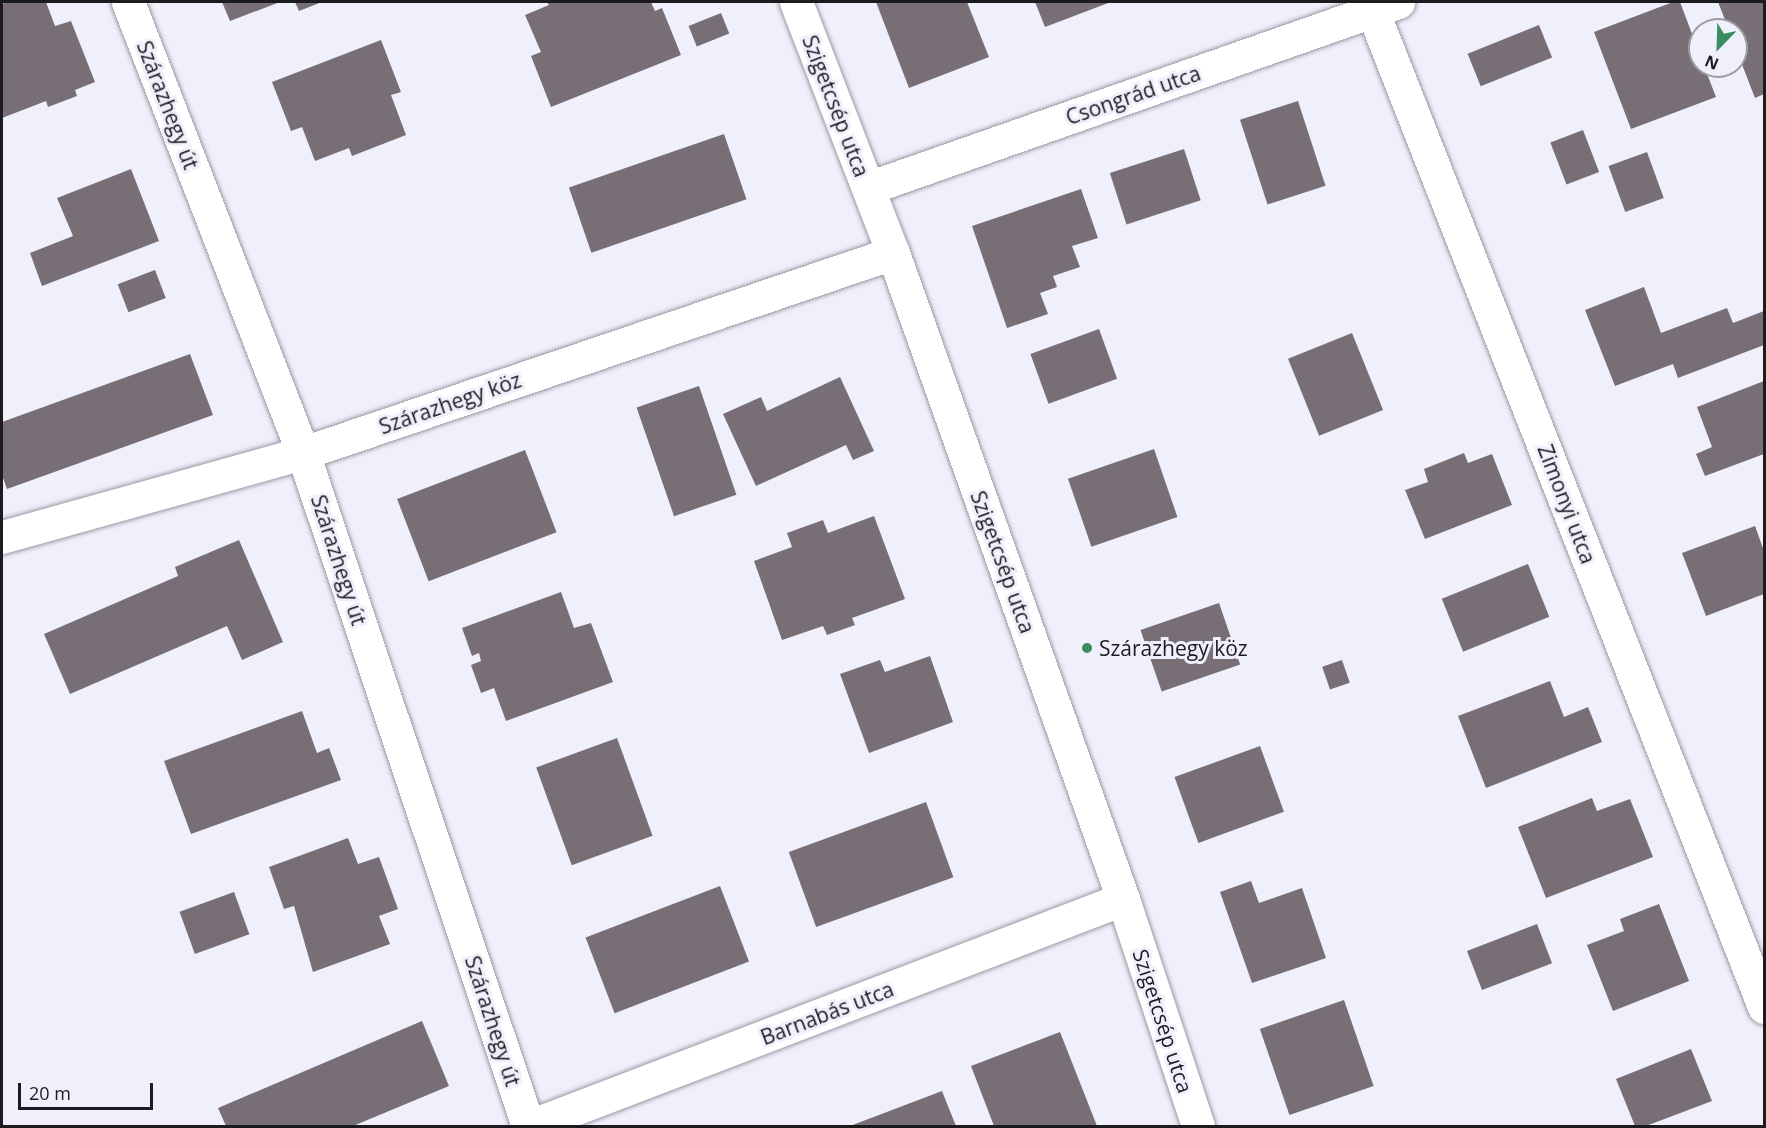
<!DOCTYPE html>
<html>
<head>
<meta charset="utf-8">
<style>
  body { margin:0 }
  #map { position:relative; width:1766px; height:1128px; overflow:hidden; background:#eff0fb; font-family:"Open Sans",sans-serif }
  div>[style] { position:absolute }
  .building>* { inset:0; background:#786f76; transform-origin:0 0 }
  .roads { filter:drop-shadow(0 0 2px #999aa4) drop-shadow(0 0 2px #999aa4) }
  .minor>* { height:33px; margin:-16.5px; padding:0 16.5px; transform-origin:16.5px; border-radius:16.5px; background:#fff }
  .dots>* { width:16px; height:16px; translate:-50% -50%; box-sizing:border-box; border:3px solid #eff0fb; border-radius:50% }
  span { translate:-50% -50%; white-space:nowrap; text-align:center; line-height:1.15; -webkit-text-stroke:6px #eff0fb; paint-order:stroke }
  .street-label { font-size:21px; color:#1c1c20 }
  .poi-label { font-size:21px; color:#1c1c20 }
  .left { translate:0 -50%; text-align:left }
  .frame { position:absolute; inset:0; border:3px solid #1c1c20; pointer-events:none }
  .north { position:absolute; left:1688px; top:18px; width:60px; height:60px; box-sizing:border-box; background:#eff0fb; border:2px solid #9b9ba3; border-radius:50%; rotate:203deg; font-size:16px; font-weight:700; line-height:24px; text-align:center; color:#1c1c20 }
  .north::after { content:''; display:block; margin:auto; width:21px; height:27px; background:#3a8d5f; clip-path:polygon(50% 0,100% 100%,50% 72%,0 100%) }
  .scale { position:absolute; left:18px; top:1083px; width:135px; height:27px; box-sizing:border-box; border:3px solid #1c1c20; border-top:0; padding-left:8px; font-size:18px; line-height:21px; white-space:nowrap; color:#1c1c20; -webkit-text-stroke:4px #eff0fb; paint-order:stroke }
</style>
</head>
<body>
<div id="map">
  <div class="building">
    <i style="clip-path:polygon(7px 2px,46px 2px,55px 26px,71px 21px,95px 82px,75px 90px,77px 96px,48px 107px,46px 101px,2px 118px,2px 4px)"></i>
    <i style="clip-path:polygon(222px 2px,280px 2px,230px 21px)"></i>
    <i style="clip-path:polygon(295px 2px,322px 2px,299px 11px)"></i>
    <i style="clip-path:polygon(547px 2px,651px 2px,655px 11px,662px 8px,681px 55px,551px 107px,531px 56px,541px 52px,525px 15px,549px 5px)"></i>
    <i style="clip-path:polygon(876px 2px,967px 2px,989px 57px,909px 88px)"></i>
    <i style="clip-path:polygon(1035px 2px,1111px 2px,1045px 27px)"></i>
    <i style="clip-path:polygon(1673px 2px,1680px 2px,1700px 55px,1700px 66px,1704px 66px,1716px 97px,1631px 129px,1594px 32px)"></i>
    <i style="clip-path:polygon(1718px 2px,1764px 2px,1764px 94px,1755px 98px,1736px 49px,1736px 30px,1729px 30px)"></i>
    <i style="left:721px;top:13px;width:22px;height:35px;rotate:68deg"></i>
    <i style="left:1539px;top:25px;width:35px;height:77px;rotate:68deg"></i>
    <i style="clip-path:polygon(381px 40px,401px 92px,391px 95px,406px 135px,352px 156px,349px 148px,315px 161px,302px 127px,291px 131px,272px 82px)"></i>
    <i style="left:1298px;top:101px;width:89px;height:61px;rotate:72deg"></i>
    <i style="left:1583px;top:130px;width:45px;height:35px;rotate:69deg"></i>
    <i style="left:724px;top:134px;width:69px;height:164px;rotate:71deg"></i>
    <i style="left:1184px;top:149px;width:54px;height:78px;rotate:72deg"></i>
    <i style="left:1647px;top:152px;width:49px;height:41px;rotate:70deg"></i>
    <i style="clip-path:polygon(131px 169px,159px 241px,42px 286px,30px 253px,73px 236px,57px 198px)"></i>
    <i style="clip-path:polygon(1081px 189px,1098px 238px,1072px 246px,1080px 267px,1053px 276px,1057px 287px,1040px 293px,1048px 314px,1007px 328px,972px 226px)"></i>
    <i style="left:155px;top:270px;width:30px;height:40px;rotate:69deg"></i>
    <i style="clip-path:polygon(1644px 287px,1661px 333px,1727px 308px,1733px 323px,1764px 311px,1764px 345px,1678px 378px,1673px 364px,1615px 386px,1585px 310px)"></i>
    <i style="left:1099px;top:329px;width:53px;height:73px;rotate:70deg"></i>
    <i style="left:1352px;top:333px;width:83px;height:69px;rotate:68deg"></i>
    <i style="clip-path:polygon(190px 354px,213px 415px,7px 489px,2px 475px,2px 422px)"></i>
    <i style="clip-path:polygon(840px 377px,874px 451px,853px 460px,846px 445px,756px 486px,723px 414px,761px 397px,767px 411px)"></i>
    <i style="clip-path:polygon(1764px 381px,1764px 454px,1705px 476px,1696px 454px,1712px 447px,1697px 407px)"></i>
    <i style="left:699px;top:386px;width:115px;height:66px;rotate:71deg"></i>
    <i style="left:1154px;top:449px;width:72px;height:91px;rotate:71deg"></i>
    <i style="left:525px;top:450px;width:88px;height:137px;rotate:69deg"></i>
    <i style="clip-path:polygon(1464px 453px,1468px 463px,1492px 454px,1512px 505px,1425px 539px,1405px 490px,1428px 482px,1424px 469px)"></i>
    <i style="clip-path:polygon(874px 516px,905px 599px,852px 618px,855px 625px,827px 635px,823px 626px,782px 640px,754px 561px,792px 547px,787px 533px,823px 520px,828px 533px)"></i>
    <i style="clip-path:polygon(1755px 526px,1764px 551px,1764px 594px,1706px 616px,1682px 553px)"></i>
    <i style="clip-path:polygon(239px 540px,283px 642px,242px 660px,227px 626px,70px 694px,44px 634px,178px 576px,175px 567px)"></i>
    <i style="left:1528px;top:564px;width:57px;height:93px;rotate:68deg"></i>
    <i style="clip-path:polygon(561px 592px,574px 628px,591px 623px,613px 682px,506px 721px,494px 688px,481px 693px,471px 665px,481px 661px,479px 653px,472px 656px,462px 628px)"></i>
    <i style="left:1219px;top:603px;width:65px;height:83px;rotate:71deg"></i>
    <i style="clip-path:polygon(930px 656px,953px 722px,869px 753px,840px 674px,880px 660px,885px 672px)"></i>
    <i style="left:1342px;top:660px;width:24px;height:21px;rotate:71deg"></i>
    <i style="clip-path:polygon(1550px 681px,1564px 717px,1588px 707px,1602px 742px,1486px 788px,1458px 716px)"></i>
    <i style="clip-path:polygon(302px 711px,317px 753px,329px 748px,341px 780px,191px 834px,164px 761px)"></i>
    <i style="left:617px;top:738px;width:104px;height:86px;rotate:70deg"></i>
    <i style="left:1260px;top:746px;width:70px;height:91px;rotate:70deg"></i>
    <i style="clip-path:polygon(1592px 798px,1597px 811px,1630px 799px,1653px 857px,1546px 898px,1518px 827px)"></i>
    <i style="left:926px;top:802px;width:80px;height:146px;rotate:70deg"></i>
    <i style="clip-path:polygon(348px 838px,358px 864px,379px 857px,398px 909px,379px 916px,390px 944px,313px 972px,294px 906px,284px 909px,269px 867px)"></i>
    <i style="clip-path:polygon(1251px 881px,1259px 903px,1302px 888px,1326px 958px,1252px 983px,1220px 892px)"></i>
    <i style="left:720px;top:886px;width:81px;height:144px;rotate:69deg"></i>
    <i style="left:234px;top:892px;width:45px;height:58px;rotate:70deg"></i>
    <i style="clip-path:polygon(1659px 904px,1689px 981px,1613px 1011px,1587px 945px,1624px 931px,1620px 919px)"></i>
    <i style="left:1537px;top:924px;width:42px;height:75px;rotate:69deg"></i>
    <i style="left:1344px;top:1000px;width:91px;height:89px;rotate:71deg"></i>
    <i style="clip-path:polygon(422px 1021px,449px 1086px,353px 1126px,226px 1126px,218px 1108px)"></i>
    <i style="clip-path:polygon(1060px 1032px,1097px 1126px,994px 1126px,971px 1066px)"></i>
    <i style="clip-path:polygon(1691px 1049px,1712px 1101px,1646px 1126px,1635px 1126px,1616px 1079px)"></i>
    <i style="clip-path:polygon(942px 1091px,956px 1126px,850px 1126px)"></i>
  </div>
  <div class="roads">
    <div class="minor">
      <i style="left:128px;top:2px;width:484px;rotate:68.8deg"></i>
      <i style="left:303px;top:453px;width:710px;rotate:71.51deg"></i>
      <i style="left:796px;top:2px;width:269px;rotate:68.9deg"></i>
      <i style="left:893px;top:253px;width:686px;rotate:70.4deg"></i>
      <i style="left:1123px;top:899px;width:239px;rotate:71.7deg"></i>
      <i style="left:1369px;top:2px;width:1080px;rotate:68.54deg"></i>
      <i style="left:868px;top:188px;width:562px;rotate:-19.34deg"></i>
      <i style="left:2px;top:537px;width:313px;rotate:-15.6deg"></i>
      <i style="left:303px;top:453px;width:623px;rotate:-18.73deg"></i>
      <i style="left:530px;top:1126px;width:635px;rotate:-20.95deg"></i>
    </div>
  </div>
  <div class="dots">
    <i style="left:1087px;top:648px;background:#3a8d5f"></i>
  </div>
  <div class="street-label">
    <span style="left:1133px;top:95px;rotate:-19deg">Csongrád utca</span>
    <span style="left:168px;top:105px;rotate:69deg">Szárazhegy út</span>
    <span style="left:836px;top:106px;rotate:69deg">Szigetcsép utca</span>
    <span style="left:450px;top:403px;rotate:-19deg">Szárazhegy köz</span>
    <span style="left:1567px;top:504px;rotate:69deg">Zimonyi utca</span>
    <span style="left:339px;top:560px;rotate:72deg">Szárazhegy út</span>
    <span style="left:1003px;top:562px;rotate:70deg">Szigetcsép utca</span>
    <span style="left:827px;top:1013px;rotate:-21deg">Barnabás utca</span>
    <span style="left:493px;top:1021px;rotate:72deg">Szárazhegy út</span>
    <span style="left:1163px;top:1021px;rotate:72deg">Szigetcsép utca</span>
  </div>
  <div class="poi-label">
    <span class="left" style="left:1099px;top:648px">Szárazhegy köz</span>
  </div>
  <div class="frame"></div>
  <div class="north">N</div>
  <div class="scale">20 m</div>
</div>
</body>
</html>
